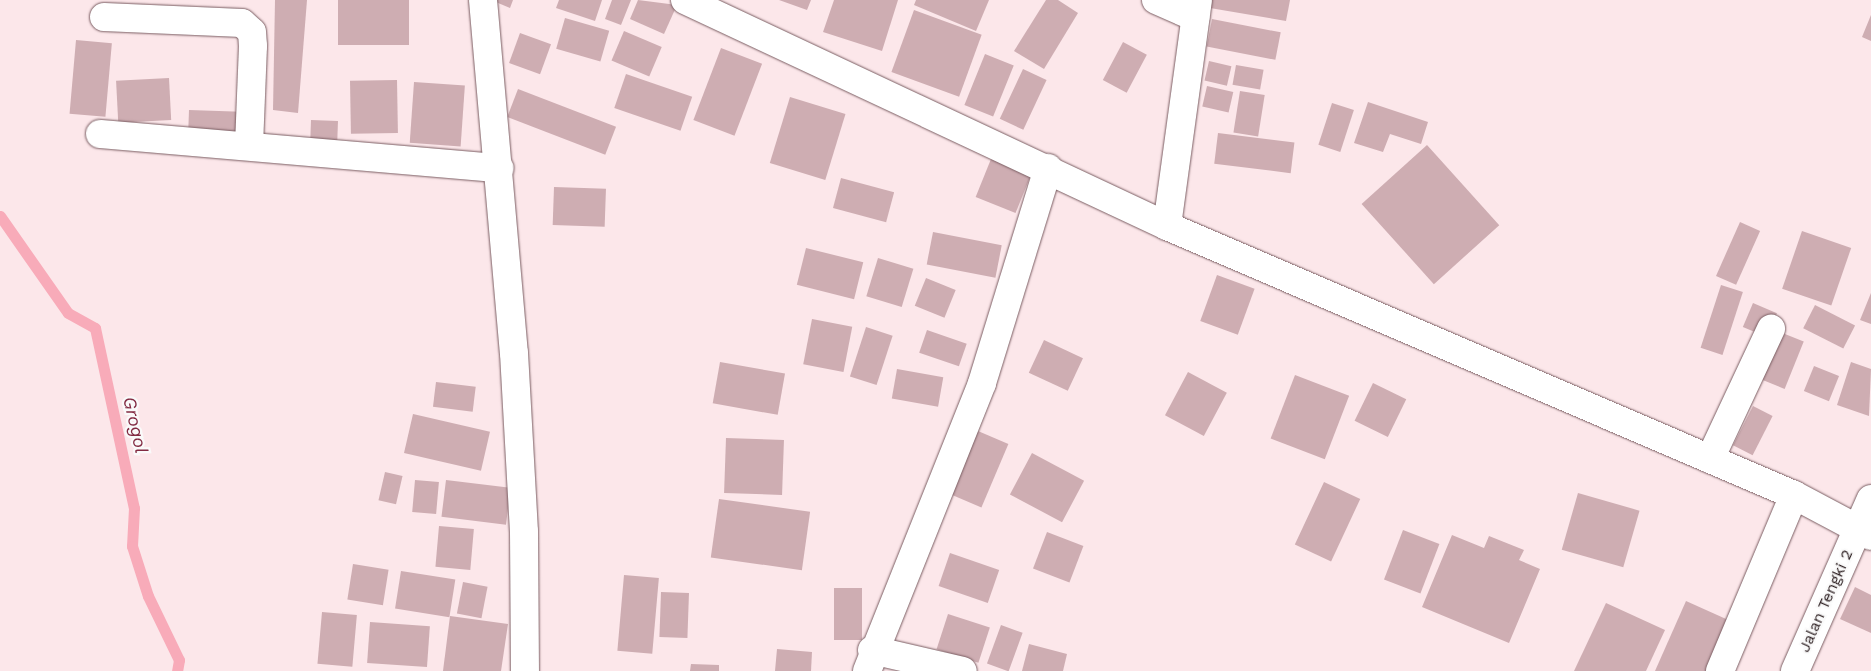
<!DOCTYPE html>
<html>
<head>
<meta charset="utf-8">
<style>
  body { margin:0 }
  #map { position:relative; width:1871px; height:671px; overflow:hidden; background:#fce7ea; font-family:"Work Sans",sans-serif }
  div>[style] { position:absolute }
  .stream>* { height:11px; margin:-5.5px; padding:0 5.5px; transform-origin:5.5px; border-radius:5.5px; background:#f8abb9 }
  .building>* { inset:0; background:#ceadb2; transform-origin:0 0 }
  .roads { filter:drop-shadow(0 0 1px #7a5d62) drop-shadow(0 0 1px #7a5d62) }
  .minor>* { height:28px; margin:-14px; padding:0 14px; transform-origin:14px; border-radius:14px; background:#fff }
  span { translate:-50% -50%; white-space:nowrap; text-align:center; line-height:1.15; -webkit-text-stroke:4.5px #fafafa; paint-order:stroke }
  .street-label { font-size:16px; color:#302325 }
  .water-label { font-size:18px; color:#822a42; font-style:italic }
</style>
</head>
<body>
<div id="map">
  <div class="stream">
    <i style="left:0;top:216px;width:118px;rotate:55deg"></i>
    <i style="left:68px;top:313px;width:31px;rotate:29deg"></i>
    <i style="left:95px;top:328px;width:184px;rotate:77.8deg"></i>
    <i style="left:134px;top:508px;width:38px;rotate:93deg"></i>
    <i style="left:132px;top:546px;width:52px;rotate:72.3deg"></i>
    <i style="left:148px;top:596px;width:71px;rotate:64.2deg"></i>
    <i style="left:179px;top:660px;width:11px;rotate:100deg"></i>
  </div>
  <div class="building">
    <i style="clip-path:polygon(275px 0,307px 0,298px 113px,273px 110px)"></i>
    <i style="left:338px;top:0;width:71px;height:45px"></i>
    <i style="clip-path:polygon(491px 0,513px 0,510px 8px)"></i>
    <i style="clip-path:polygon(559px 0,602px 0,595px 21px,556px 8px)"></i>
    <i style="clip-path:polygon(612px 0,631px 0,621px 25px,605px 19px)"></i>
    <i style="clip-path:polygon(638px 0,677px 5px,664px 34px,630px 19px)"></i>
    <i style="clip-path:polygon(779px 0,811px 0,807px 10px)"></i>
    <i style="clip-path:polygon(834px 0,898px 0,882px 51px,823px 32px)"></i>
    <i style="clip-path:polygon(916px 0,989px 0,976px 31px,914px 5px)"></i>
    <i style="clip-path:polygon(1046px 0,1058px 0,1078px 13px,1044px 69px,1014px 51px)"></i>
    <i style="clip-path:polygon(1212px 0,1290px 0,1286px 21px,1210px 8px)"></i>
    <i style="left:914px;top:10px;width:72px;height:66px;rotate:20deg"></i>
    <i style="clip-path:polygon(1871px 15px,1871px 41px,1862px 37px)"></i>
    <i style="left:565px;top:18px;width:46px;height:32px;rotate:16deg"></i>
    <i style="left:1212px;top:19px;width:70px;height:28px;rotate:11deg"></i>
    <i style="left:624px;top:31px;width:41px;height:32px;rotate:23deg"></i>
    <i style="left:520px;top:33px;width:33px;height:32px;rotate:20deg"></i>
    <i style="left:76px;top:40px;width:36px;height:74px;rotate:5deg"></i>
    <i style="left:1123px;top:42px;width:27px;height:43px;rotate:28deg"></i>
    <i style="left:721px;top:48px;width:44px;height:77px;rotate:21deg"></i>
    <i style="left:985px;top:54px;width:31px;height:55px;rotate:22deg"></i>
    <i style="left:1209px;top:61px;width:23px;height:20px;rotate:13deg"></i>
    <i style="left:1236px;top:65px;width:28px;height:20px;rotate:10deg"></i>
    <i style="left:1023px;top:69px;width:26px;height:55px;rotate:25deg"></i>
    <i style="left:626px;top:74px;width:70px;height:36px;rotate:19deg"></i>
    <i style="left:169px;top:78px;width:42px;height:53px;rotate:87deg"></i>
    <i style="left:397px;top:80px;width:53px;height:47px;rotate:89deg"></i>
    <i style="left:414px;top:82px;width:51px;height:61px;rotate:4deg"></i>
    <i style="left:1207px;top:86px;width:27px;height:21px;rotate:13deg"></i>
    <i style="left:518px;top:89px;width:105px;height:30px;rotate:21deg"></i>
    <i style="left:1240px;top:91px;width:25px;height:42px;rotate:9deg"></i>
    <i style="left:790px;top:97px;width:58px;height:69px;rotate:17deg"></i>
    <i style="clip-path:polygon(1368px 102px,1428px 122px,1421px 144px,1390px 134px,1383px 152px,1354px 143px)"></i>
    <i style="left:1332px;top:103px;width:23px;height:44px;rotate:18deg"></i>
    <i style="left:189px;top:110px;width:52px;height:22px;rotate:2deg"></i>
    <i style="left:311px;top:120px;width:27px;height:23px;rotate:2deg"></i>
    <i style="left:1218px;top:133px;width:77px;height:31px;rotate:7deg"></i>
    <i style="left:1427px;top:145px;width:108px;height:88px;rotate:48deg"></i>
    <i style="left:991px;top:159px;width:43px;height:41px;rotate:22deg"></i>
    <i style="left:841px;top:178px;width:55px;height:31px;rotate:15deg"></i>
    <i style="left:554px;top:187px;width:52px;height:38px;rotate:2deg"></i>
    <i style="left:1740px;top:222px;width:22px;height:59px;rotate:24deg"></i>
    <i style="left:1802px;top:231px;width:52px;height:61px;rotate:19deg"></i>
    <i style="left:933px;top:232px;width:70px;height:33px;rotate:11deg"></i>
    <i style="left:806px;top:248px;width:59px;height:38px;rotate:14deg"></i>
    <i style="left:878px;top:258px;width:37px;height:40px;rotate:17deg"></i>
    <i style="left:1217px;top:275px;width:40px;height:49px;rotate:20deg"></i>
    <i style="left:926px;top:278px;width:32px;height:30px;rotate:22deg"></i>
    <i style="left:1721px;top:285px;width:23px;height:66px;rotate:18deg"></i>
    <i style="clip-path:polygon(1871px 293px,1871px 324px,1860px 320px)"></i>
    <i style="left:1753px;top:303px;width:26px;height:26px;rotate:23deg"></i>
    <i style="left:1815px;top:305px;width:45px;height:26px;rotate:27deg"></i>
    <i style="left:812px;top:319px;width:41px;height:46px;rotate:11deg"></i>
    <i style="left:866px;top:327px;width:28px;height:52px;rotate:18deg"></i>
    <i style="left:927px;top:330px;width:42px;height:24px;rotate:19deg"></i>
    <i style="left:1775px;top:330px;width:31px;height:51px;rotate:22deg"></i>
    <i style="left:1044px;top:340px;width:43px;height:36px;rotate:25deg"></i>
    <i style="left:720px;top:362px;width:66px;height:42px;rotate:10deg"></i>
    <i style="clip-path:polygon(1851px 362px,1871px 369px,1869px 416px,1837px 405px)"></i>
    <i style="left:1814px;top:366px;width:27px;height:27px;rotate:22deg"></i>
    <i style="left:897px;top:369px;width:47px;height:30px;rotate:10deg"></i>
    <i style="left:1188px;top:372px;width:44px;height:49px;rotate:28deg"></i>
    <i style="left:1295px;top:375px;width:58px;height:68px;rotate:21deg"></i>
    <i style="left:436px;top:382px;width:40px;height:25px;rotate:7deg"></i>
    <i style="left:1373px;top:383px;width:37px;height:42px;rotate:26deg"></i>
    <i style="left:1753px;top:406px;width:22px;height:44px;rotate:27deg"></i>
    <i style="left:413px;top:414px;width:79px;height:40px;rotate:13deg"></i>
    <i style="left:978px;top:431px;width:33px;height:69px;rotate:23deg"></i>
    <i style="left:726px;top:438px;width:58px;height:55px;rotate:2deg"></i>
    <i style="left:1032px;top:453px;width:59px;height:47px;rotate:28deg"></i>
    <i style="left:385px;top:472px;width:18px;height:29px;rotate:13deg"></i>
    <i style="left:415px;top:480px;width:24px;height:32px;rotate:5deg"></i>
    <i style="left:446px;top:480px;width:65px;height:37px;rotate:7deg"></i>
    <i style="left:1324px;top:482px;width:40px;height:69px;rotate:25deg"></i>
    <i style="left:1578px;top:493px;width:64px;height:59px;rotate:16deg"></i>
    <i style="left:719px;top:499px;width:92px;height:59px;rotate:8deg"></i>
    <i style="left:439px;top:526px;width:35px;height:41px;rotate:5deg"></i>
    <i style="left:1403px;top:530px;width:39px;height:53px;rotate:21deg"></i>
    <i style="left:1047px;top:532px;width:39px;height:39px;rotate:21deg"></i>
    <i style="clip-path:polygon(1452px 535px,1484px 548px,1489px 536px,1524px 550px,1519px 560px,1540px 569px,1509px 643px,1422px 607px)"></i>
    <i style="left:950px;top:553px;width:52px;height:35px;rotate:19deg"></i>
    <i style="left:353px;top:564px;width:36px;height:36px;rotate:9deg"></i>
    <i style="left:401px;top:571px;width:55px;height:38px;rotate:9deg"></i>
    <i style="left:624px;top:575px;width:35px;height:76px;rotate:5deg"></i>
    <i style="left:463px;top:582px;width:25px;height:32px;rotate:11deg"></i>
    <i style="clip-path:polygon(1855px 587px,1871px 595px,1871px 633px,1840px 619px)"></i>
    <i style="left:862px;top:588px;width:52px;height:28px;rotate:90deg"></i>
    <i style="left:661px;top:592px;width:28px;height:45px;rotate:2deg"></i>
    <i style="clip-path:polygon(1686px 601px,1735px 623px,1714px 671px,1655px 671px)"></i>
    <i style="clip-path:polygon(1606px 603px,1665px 630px,1646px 671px,1574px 671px)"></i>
    <i style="left:322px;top:612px;width:35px;height:52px;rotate:5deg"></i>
    <i style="left:948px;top:614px;width:44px;height:37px;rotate:18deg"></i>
    <i style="clip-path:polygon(450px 616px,508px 624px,501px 671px,443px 671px)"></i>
    <i style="left:370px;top:622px;width:60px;height:41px;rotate:4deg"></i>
    <i style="left:1001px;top:625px;width:23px;height:41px;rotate:20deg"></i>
    <i style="clip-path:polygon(1029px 644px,1067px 654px,1063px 671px,1022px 671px)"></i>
    <i style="clip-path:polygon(777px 649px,812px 652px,811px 671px,775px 671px)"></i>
    <i style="clip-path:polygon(691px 664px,719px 665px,719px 671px,690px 671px)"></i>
  </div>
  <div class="roads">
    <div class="minor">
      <i style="left:483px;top:0;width:354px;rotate:85deg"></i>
      <i style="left:514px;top:353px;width:179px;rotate:86.8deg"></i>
      <i style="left:524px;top:532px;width:139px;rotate:89.6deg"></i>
      <i style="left:685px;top:0;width:532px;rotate:25.12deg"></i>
      <i style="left:1167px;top:226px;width:682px;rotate:23.22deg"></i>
      <i style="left:1794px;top:495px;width:87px;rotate:28deg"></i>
      <i style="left:1156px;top:0;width:43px;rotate:23.6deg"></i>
      <i style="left:104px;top:17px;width:138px;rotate:2.5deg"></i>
      <i style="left:242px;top:23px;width:13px;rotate:42deg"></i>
      <i style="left:252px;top:32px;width:14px;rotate:86deg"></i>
      <i style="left:253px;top:46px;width:99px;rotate:92.3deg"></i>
      <i style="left:100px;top:134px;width:401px;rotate:4.9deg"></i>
      <i style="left:1167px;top:226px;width:228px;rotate:-82.2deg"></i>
      <i style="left:1710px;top:459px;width:144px;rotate:-64.9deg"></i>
      <i style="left:872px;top:650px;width:93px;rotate:13deg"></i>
      <i style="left:867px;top:671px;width:310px;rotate:-68.2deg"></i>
      <i style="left:982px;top:383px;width:225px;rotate:-72.9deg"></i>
      <i style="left:1720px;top:671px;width:191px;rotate:-67.2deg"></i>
      <i style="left:1795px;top:671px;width:188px;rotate:-66.2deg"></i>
    </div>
  </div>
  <div class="street-label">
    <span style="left:1826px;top:601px;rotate:-66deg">Jalan Tengki 2</span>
  </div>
  <div class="water-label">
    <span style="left:135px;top:425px;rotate:77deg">Grogol</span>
  </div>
</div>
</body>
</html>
